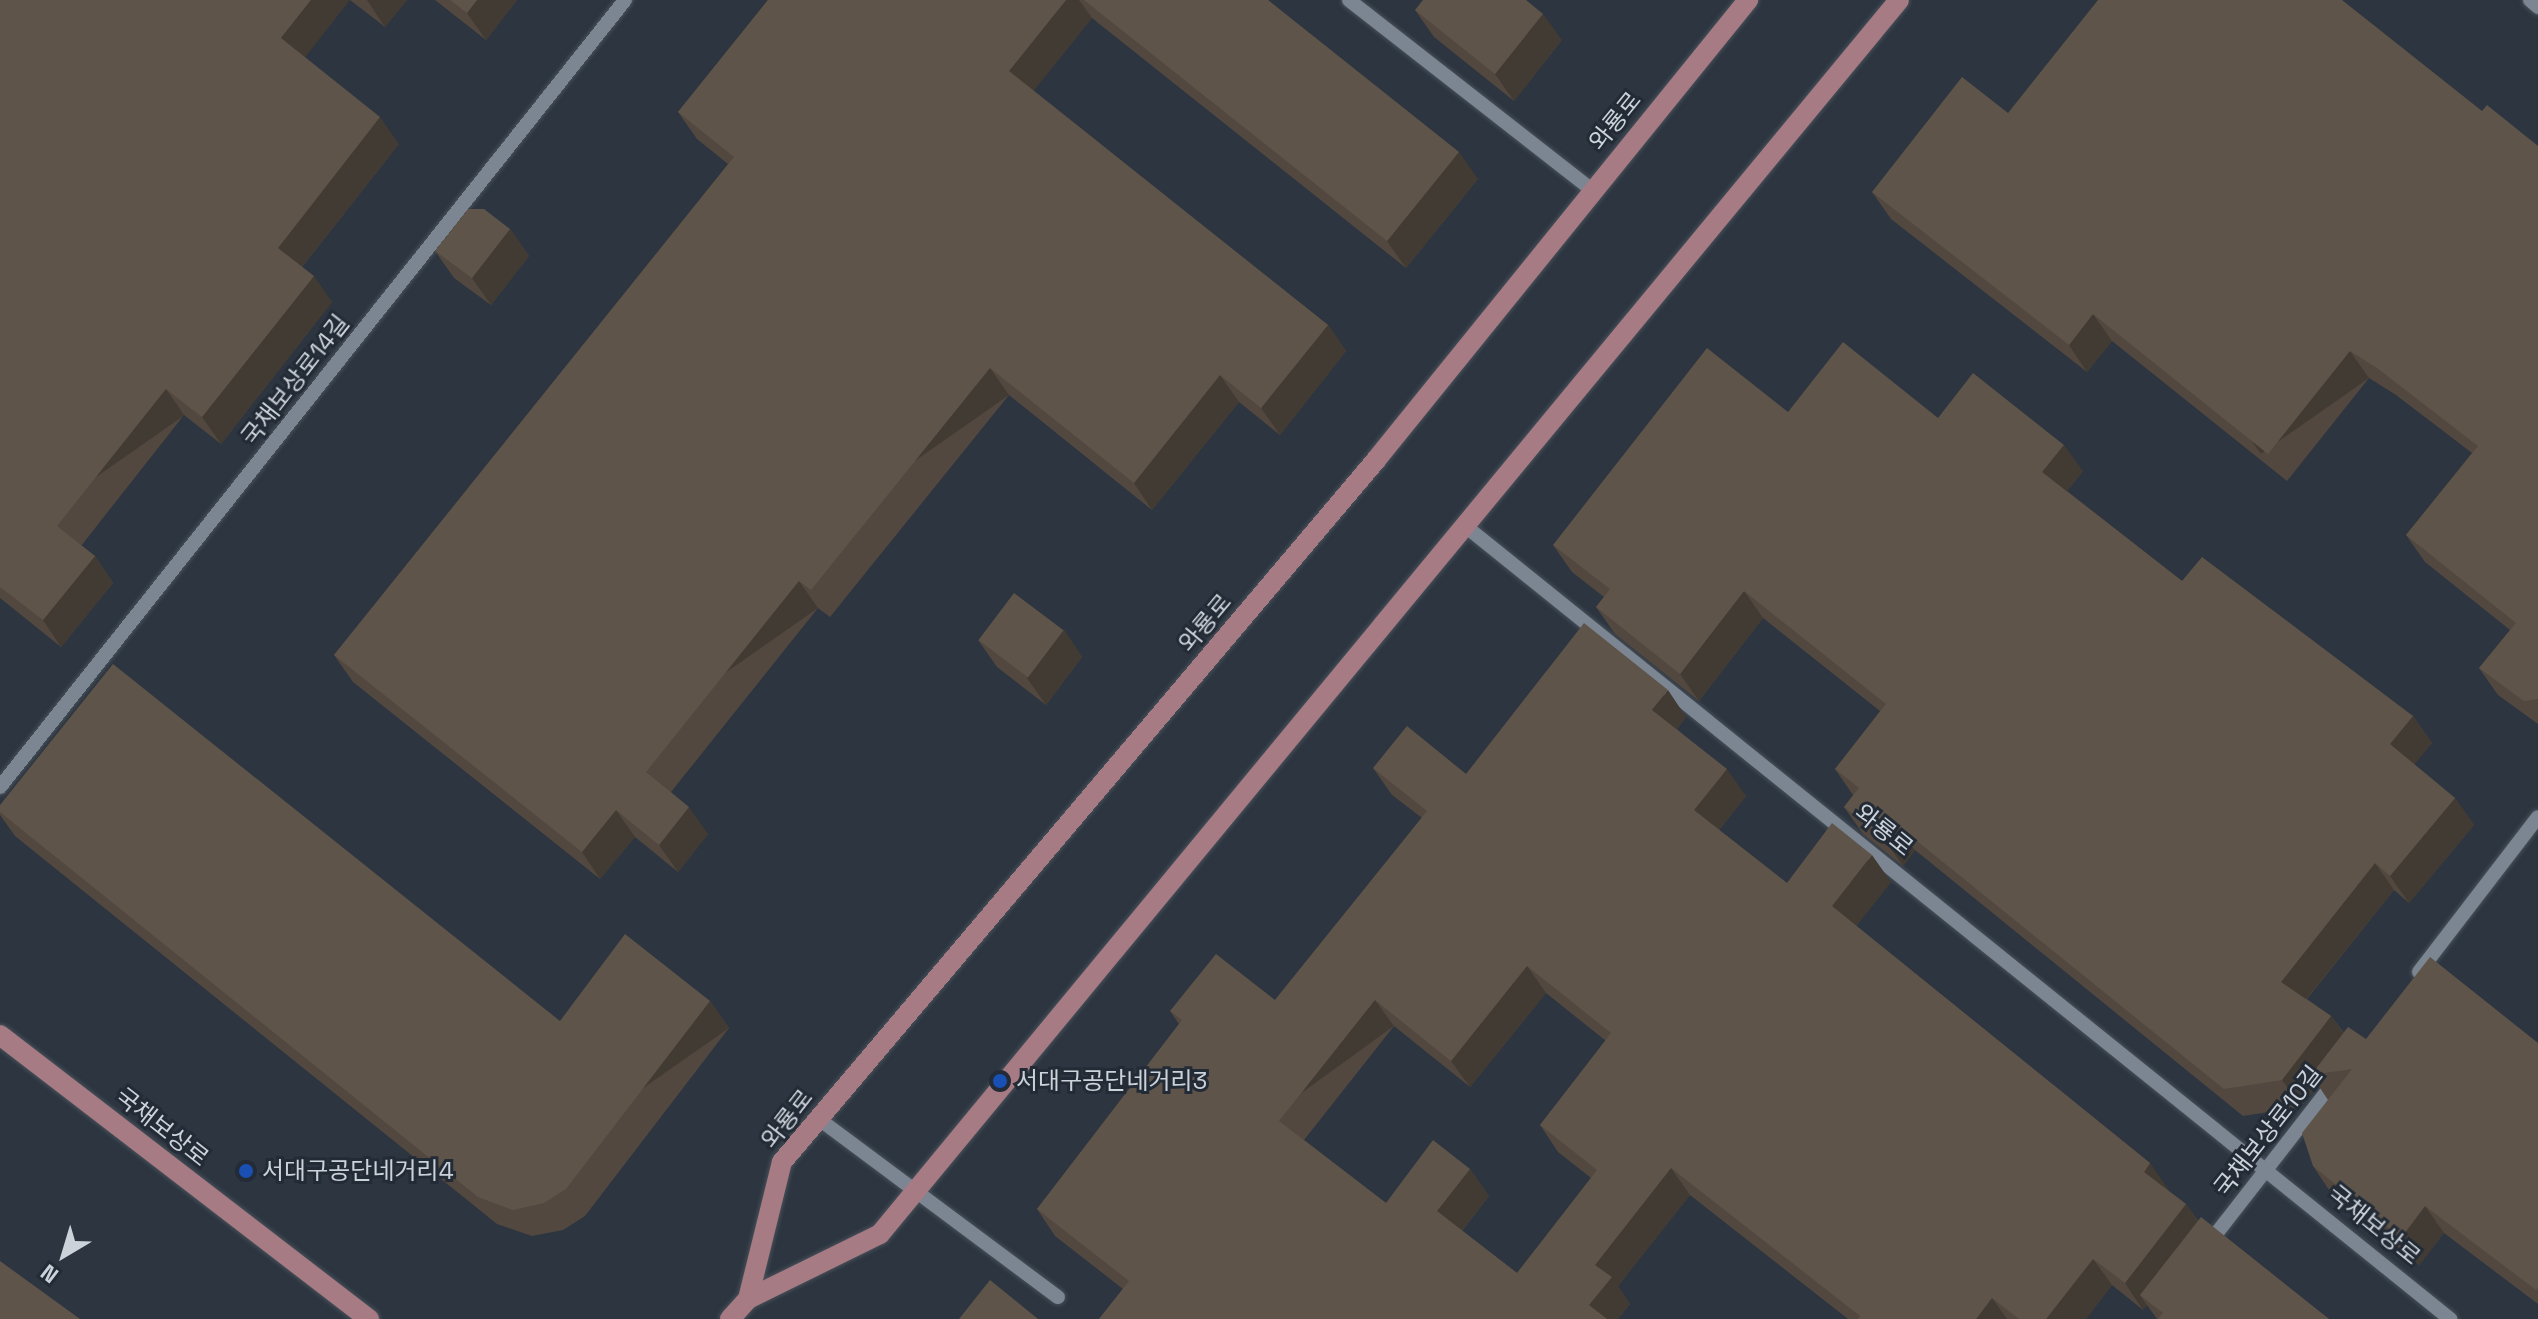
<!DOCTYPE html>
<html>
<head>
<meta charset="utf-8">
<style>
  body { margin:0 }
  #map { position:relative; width:2538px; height:1319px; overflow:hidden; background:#2c3540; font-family:"Space Grotesk","Noto Sans KR",sans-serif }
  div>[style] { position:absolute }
  .roads { filter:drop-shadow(0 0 2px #485058) drop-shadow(0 0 2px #485058) }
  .minor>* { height:14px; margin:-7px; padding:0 7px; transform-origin:7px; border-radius:7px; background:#7c8693 }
  .major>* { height:20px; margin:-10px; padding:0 10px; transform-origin:10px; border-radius:10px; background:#a77b84 }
  .wall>* { inset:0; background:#52483f }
  .shaded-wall>* { inset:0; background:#423b33; transform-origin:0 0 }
  .building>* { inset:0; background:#5f5449; transform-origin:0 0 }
  .dots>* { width:22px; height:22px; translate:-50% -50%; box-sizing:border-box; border:4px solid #232b36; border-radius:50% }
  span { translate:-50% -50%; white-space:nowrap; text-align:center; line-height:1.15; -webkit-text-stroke:6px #232b36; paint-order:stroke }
  .street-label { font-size:24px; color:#ccd2d9 }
  .poi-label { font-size:24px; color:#ccd2d9 }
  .left { translate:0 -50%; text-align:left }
  .north { position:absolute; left:24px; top:1215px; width:80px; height:80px; -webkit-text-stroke:6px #232b36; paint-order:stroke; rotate:218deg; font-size:22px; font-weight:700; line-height:32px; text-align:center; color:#ccd2d9 }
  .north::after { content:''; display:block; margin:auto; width:28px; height:36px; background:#ccd2d9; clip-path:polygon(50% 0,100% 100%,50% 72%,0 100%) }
</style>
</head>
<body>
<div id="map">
  <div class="roads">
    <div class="minor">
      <i style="left:1349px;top:0;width:308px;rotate:38deg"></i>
      <i style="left:2530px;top:0;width:11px;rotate:41deg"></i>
      <i style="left:1469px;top:529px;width:1260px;rotate:38.84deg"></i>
      <i style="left:0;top:787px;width:1005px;rotate:-51.54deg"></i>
      <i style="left:2419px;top:972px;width:195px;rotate:-52.5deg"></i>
      <i style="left:819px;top:1119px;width:298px;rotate:36.7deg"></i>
      <i style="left:2209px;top:1243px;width:207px;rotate:-52.1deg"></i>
    </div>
    <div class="major">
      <i style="left:0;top:1035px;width:466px;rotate:37.6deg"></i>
      <i style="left:748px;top:1299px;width:141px;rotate:-76.1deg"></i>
      <i style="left:782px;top:1162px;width:920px;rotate:-49.76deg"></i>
      <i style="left:1376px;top:460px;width:592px;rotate:-51.04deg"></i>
      <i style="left:730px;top:1319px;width:27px;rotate:-48deg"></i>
      <i style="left:748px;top:1299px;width:147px;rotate:-26.2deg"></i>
      <i style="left:880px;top:1234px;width:1600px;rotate:-50.45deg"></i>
    </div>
  </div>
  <div class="wall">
    <i style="clip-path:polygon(0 0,305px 58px,399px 144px,302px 267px,332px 302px,221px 444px,184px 415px,81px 546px,95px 556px,113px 583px,61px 647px,0 598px)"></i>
    <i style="clip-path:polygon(350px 0,407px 0,385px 27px)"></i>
    <i style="clip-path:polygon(435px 0,517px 0,486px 40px)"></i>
    <i style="clip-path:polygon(768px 0,1268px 0,1478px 179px,1406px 268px,1092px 18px,1033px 91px,1328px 325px,1346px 351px,1280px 435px,1239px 402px,1152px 510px,1009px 395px,830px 617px,818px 608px,671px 792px,708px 834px,678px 872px,635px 837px,600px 879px,353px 682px,334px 655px,728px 164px,697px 139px,678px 112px)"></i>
    <i style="clip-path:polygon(1415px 10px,1562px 40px,1514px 101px,1434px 37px)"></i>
    <i style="clip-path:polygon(2482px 111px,2538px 146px,2538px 724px,2498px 695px,2479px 668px,2510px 630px,2425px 562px,2406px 535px,2472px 453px,2396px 395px,2369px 378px,2287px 481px,2112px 341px,2087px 372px,1891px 219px,1872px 192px,2008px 113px)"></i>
    <i style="clip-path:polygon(510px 229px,529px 256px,491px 305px,454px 278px,435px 251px)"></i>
    <i style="clip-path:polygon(1788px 412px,1938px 418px,2083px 471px,2067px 491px,2182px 581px,2413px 716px,2432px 743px,2414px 764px,2455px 798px,2474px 825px,2409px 903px,2394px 890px,2307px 999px,2331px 1016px,2344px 1033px,2366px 1039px,2538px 1043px,2538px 1304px,2444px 1233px,2419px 1265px,2331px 1193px,2313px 1166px,2328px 1100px,2318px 1085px,2301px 1107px,2243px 1116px,1915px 850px,1903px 866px,1863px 834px,1844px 807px,1853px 795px,1835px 769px,1880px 711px,1763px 618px,1699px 701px,1615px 634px,1596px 607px,1604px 597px,1572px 572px,1553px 545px)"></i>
    <i style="clip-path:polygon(1064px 630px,1082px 657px,1046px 705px,997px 667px,978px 640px)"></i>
    <i style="clip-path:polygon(evenodd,1686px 717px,1677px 729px,1746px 796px,1719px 830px,1787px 883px,1891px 882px,1856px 926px,2150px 1163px,2168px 1191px,2186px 1204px,2198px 1221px,2329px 1319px,2157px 1319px,2147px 1305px,2143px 1310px,2112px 1285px,2086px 1319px,1848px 1319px,1690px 1195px,1618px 1286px,1630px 1304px,1618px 1319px,1099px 1319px,1123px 1289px,1055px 1236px,1037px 1209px,1179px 1024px,1170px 1011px,1275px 1000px,1422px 818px,1392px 795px,1373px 768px,1466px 774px,1686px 717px,1546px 993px,1606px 1041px,1540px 1125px,1558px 1152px,1591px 1178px,1517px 1273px,1462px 1231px,1489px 1196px,1470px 1169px,1386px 1203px,1304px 1140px,1394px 1026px,1470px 1087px,1546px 993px)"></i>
    <i style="clip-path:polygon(0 805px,560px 1021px,710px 1001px,729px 1028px,585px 1216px,563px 1230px,532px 1236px,497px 1224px,15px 836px,0 815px)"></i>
  </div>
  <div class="shaded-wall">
    <i style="clip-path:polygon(311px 0,350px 0,299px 65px,281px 38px)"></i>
    <i style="clip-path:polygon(367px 0,407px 0,385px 27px)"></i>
    <i style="clip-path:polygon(477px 0,517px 0,486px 40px,467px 13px)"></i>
    <i style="clip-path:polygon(1066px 0,1079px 0,1092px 18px,1028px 98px,1009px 71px)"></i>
    <i style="clip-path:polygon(1543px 14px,1562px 40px,1514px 101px,1495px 74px)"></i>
    <i style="clip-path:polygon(380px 117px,399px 144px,296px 274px,278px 248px)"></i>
    <i style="clip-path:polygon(1459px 152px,1478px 179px,1406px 268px,1387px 241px)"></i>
    <i style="clip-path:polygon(510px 229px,529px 256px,491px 305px,472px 278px)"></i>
    <i style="clip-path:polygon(314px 276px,332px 302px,221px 444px,202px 417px)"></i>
    <i style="clip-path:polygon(2093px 314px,2112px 341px,2087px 372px,2069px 345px)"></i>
    <i style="clip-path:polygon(1328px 325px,1346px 351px,1280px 435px,1261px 408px)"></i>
    <i style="left:2350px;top:351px;width:33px;height:132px;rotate:55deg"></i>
    <i style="left:990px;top:368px;width:33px;height:285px;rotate:55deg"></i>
    <i style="clip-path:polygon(1220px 375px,1239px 402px,1152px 510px,1134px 483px)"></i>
    <i style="left:166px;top:389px;width:32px;height:175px;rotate:55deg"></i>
    <i style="clip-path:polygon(2064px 445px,2083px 471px,2061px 499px,2042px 472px)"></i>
    <i style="clip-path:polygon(95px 556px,113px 583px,61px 647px,43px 620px)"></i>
    <i style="left:799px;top:581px;width:33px;height:245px;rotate:55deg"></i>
    <i style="clip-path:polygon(1744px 591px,1763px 618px,1699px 701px,1680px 674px)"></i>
    <i style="clip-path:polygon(1064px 630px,1082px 657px,1046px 705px,1027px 678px)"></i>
    <i style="clip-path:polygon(1668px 690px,1686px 717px,1671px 737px,1652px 710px)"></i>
    <i style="clip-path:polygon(2413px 716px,2432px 743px,2409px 771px,2390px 744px)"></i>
    <i style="clip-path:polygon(1727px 769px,1746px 796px,1713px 837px,1694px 810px)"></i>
    <i style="clip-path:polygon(2455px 798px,2474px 825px,2409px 903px,2390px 876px)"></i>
    <i style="clip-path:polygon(689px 807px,708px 834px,678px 872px,659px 845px)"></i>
    <i style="clip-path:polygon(616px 810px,635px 837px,600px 879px,582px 852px)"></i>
    <i style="clip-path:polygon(1896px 824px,1915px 850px,1903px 866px,1884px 839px)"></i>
    <i style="clip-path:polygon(1872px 855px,1891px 882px,1851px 933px,1832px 906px)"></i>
    <i style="clip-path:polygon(2375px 863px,2394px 890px,2299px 1008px,2281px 982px)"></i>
    <i style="clip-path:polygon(1527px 966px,1546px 993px,1470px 1087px,1451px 1061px)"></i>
    <i style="left:1375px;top:1000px;width:32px;height:154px;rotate:54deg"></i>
    <i style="left:710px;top:1001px;width:33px;height:237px;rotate:55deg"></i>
    <i style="clip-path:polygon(2331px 1016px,2350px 1043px,2311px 1075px,2318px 1085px,2301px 1107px,2282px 1080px)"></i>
    <i style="clip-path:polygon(2150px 1163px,2169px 1190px,2162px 1198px,2144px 1172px)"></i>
    <i style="clip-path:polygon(1671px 1168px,1690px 1195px,1618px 1286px,1630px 1304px,1618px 1319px,1599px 1319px,1589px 1305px,1595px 1265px)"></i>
    <i style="clip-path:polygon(1470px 1169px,1489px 1196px,1456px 1238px,1437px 1211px)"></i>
    <i style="clip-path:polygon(2186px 1204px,2204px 1231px,2140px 1295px,2147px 1305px,2143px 1310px,2125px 1283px)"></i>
    <i style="clip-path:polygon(2425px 1206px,2444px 1233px,2419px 1265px,2401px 1238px)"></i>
    <i style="clip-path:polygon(2093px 1259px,2112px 1285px,2086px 1319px,2046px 1319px)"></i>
    <i style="clip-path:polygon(1992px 1298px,2007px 1319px,1976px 1319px)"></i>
  </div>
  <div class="building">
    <i style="clip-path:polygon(0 0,311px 0,281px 38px,380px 117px,278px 248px,314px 276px,202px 417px,166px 389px,57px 526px,95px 556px,43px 620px,0 587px)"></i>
    <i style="clip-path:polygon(450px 0,477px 0,467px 13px)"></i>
    <i style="clip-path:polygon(768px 0,1066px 0,1009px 71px,1328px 325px,1261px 408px,1220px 375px,1134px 483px,990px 368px,811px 590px,799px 581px,646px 772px,689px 807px,659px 845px,616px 810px,582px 852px,334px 655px,734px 157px,678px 112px)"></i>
    <i style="clip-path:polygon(1084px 0,1268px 0,1459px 152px,1387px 241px)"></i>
    <i style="clip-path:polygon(1423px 0,1526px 0,1543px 14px,1495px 74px,1415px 10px)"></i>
    <i style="clip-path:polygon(2098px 0,2342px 0,2482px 111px,2487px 105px,2538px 146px,2538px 167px,2537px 168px,2538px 169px,2538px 699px,2524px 701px,2479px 668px,2516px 623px,2406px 535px,2478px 446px,2377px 368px,2350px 351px,2268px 454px,2093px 314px,2069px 345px,1872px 192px,1962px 77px,2008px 113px)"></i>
    <i style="clip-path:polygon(468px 209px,484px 209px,510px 229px,472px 278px,435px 251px)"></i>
    <i style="clip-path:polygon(1843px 342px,1938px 418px,1973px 373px,2064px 445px,2042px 472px,2182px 581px,2202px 557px,2413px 716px,2390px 744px,2455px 798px,2390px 876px,2375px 863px,2281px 982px,2331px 1016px,2282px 1080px,2224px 1089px,1896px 824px,1884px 839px,1844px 807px,1859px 788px,1835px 769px,1886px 704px,1744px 591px,1680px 674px,1596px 607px,1610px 589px,1553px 545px,1707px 348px,1788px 412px)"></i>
    <i style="left:1014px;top:593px;width:62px;height:59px;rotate:37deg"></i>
    <i style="clip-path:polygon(evenodd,1584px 623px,1668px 690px,1652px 710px,1727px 769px,1694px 810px,1787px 883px,1832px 823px,1872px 855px,1832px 906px,2150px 1163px,2144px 1172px,2186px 1204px,2125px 1283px,2093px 1259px,2046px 1319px,2019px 1319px,1992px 1298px,1976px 1319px,1858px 1319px,1860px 1316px,1671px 1168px,1595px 1265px,1612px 1277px,1589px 1305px,1607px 1319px,1099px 1319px,1129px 1281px,1037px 1209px,1182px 1020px,1170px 1011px,1216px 954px,1275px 1000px,1427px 811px,1373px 768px,1407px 726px,1466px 774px,1584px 623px,1527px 966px,1611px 1033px,1540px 1125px,1597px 1170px,1517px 1273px,1437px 1211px,1470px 1169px,1433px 1140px,1386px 1203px,1279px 1121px,1375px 1000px,1451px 1061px,1527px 966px)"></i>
    <i style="clip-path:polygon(113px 664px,560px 1021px,625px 934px,710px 1001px,566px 1189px,544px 1203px,513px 1210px,478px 1197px,0 812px,0 805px)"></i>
    <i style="clip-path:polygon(2430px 957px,2538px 1043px,2538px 1287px,2536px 1290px,2425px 1206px,2401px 1238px,2313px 1166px,2302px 1133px,2352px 1069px,2311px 1075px,2348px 1027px,2366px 1039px)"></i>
    <i style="clip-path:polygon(2201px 1217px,2329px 1319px,2158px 1319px,2163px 1313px,2140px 1295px)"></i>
    <i style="clip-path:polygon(0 1261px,80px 1319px,0 1319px)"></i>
    <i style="clip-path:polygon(990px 1280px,1038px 1319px,959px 1319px)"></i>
  </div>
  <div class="dots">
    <i style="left:1000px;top:1081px;background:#1a4fb4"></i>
    <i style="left:246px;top:1171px;background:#1a4fb4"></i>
  </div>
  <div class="street-label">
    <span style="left:1615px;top:121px;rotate:-51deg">와룡로</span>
    <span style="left:295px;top:380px;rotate:-52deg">국채보상로14길</span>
    <span style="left:1205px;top:623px;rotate:-50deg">와룡로</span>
    <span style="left:1884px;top:830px;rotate:39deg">와룡로</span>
    <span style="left:787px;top:1119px;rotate:-52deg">와룡로</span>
    <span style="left:162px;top:1127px;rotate:38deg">국채보상로</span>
    <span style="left:2268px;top:1131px;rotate:-52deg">국채보상로10길</span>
    <span style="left:2374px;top:1225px;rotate:39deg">국채보상로</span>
  </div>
  <div class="poi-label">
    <span class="left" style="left:1016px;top:1081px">서대구공단네거리3</span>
    <span class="left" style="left:262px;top:1171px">서대구공단네거리4</span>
  </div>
  <div class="north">N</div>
</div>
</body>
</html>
